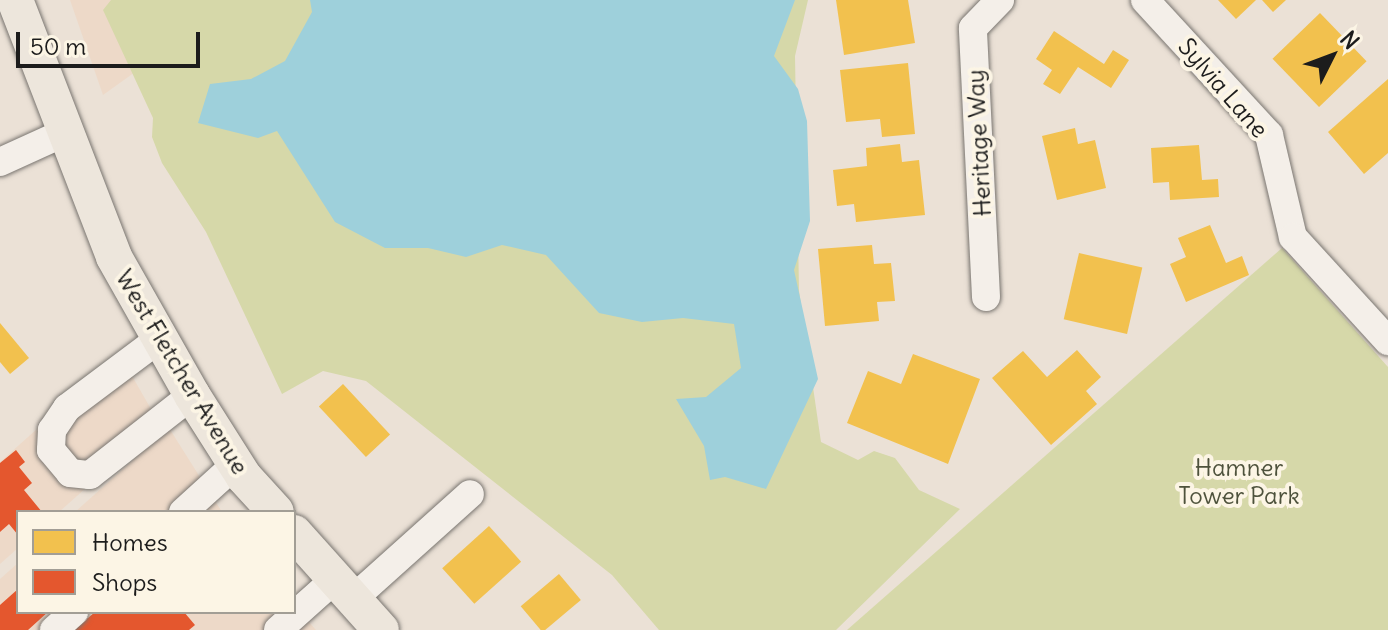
<!DOCTYPE html>
<html>
<head>
<meta charset="utf-8">
<style>
  body { margin:0 }
  #map { position:relative; width:1388px; height:630px; overflow:hidden; background:#ebe1d6; font-family:Delius,sans-serif }
  div>[style] { position:absolute }
  .built>* { inset:0; background:#edd9c8 }
  .green>* { inset:0; background:#d6d8a9 }
  .water>* { inset:0; background:#9ed0db }
  .homes>* { inset:0; background:#f2c14e; transform-origin:0 0 }
  .shops>* { inset:0; background:#e4572e }
  .roads { filter:drop-shadow(0 0 2px #797570) drop-shadow(0 0 2px #797570) }
  .minor>* { height:28px; margin:-14px; padding:0 14px; transform-origin:14px; border-radius:14px; background:#f4efe9 }
  .major>* { height:36px; margin:-18px; padding:0 18px; transform-origin:18px; border-radius:18px; background:#ede6dc }
  span { translate:-50% -50%; white-space:nowrap; text-align:center; line-height:1.15; -webkit-text-stroke:8px #fcf5e5; paint-order:stroke }
  .street-label { font-size:24px; color:#1c1c1c }
  .park-label { font-size:24px; color:#4e523c }
  .legend { position:absolute; left:16px; top:510px; width:280px; height:104px; box-sizing:border-box; background:#fcf5e5; border:2px solid #a29e95; margin:0; padding:10px 14px; list-style:none; font-size:24px; color:#1c1c1c }
  .legend li { display:flex; align-items:center; gap:16px; height:40px }
  .legend b { width:40px; border:2px solid #a29e95 }
  .north { position:absolute; left:1292px; top:16px; width:80px; height:80px; -webkit-text-stroke:6px #fcf5e5; paint-order:stroke; rotate:48deg; font-size:22px; font-weight:700; line-height:32px; text-align:center; color:#1c1c1c }
  .north::after { content:''; display:block; margin:auto; width:28px; height:36px; background:#1c1c1c; clip-path:polygon(50% 0,100% 100%,50% 72%,0 100%) }
  .scale { position:absolute; left:16px; top:32px; width:184px; height:36px; box-sizing:border-box; border:4px solid #1c1c1c; border-top:0; padding-left:10px; font-size:24px; line-height:28px; white-space:nowrap; color:#1c1c1c; -webkit-text-stroke:6px #fcf5e5; paint-order:stroke }
</style>
</head>
<body>
<div id="map">
  <div class="built">
    <i style="clip-path:polygon(70px 0,204px 0,156px 57px,103px 95px)"></i>
    <i style="clip-path:polygon(120px 355px,159px 423px,59px 512px,18px 512px,18px 548px,0 564px,0 462px)"></i>
    <i style="clip-path:polygon(169px 428px,222px 512px,75px 512px)"></i>
    <i style="clip-path:polygon(18px 563px,18px 612px,294px 612px,294px 605px,316px 630px,0 630px,0 579px)"></i>
  </div>
  <div class="green">
    <i style="clip-path:polygon(111px 0,808px 0,795px 56px,799px 291px,821px 442px,858px 460px,874px 451px,895px 458px,919px 490px,960px 509px,836px 630px,659px 630px,612px 575px,366px 381px,323px 371px,282px 394px,206px 232px,162px 163px,152px 137px,153px 118px,103px 10px)"></i>
    <i style="clip-path:polygon(1282px 248px,1388px 367px,1388px 630px,847px 630px)"></i>
  </div>
  <div class="water">
    <i style="clip-path:polygon(310px 0,795px 0,774px 56px,798px 89px,807px 121px,810px 221px,794px 270px,818px 379px,766px 489px,725px 477px,710px 480px,704px 446px,676px 399px,706px 397px,741px 368px,734px 324px,683px 318px,642px 322px,599px 313px,546px 255px,502px 245px,466px 257px,428px 248px,385px 248px,335px 222px,277px 131px,258px 138px,198px 123px,210px 84px,251px 79px,285px 61px,312px 12px)"></i>
  </div>
  <div class="homes">
    <i style="clip-path:polygon(836px 0,908px 0,915px 43px,844px 55px)"></i>
    <i style="clip-path:polygon(1218px 0,1256px 0,1236px 19px)"></i>
    <i style="clip-path:polygon(1262px 0,1286px 0,1273px 12px)"></i>
    <i style="left:1320px;top:13px;width:67px;height:66px;rotate:46deg"></i>
    <i style="clip-path:polygon(1054px 31px,1104px 64px,1113px 50px,1129px 60px,1111px 88px,1078px 67px,1060px 94px,1043px 84px,1052px 70px,1036px 59px)"></i>
    <i style="clip-path:polygon(908px 63px,915px 134px,882px 137px,880px 119px,846px 122px,840px 70px)"></i>
    <i style="clip-path:polygon(1388px 79px,1388px 153px,1364px 174px,1328px 132px)"></i>
    <i style="clip-path:polygon(1075px 128px,1078px 144px,1095px 140px,1106px 188px,1057px 200px,1042px 136px)"></i>
    <i style="clip-path:polygon(900px 144px,902px 162px,919px 160px,925px 215px,856px 222px,854px 204px,837px 206px,833px 170px,867px 166px,866px 148px)"></i>
    <i style="clip-path:polygon(1199px 145px,1202px 180px,1218px 179px,1219px 197px,1170px 200px,1169px 182px,1153px 183px,1151px 148px)"></i>
    <i style="clip-path:polygon(1210px 225px,1226px 263px,1242px 256px,1249px 275px,1186px 302px,1170px 264px,1186px 257px,1178px 238px)"></i>
    <i style="clip-path:polygon(872px 245px,874px 264px,891px 263px,895px 301px,877px 302px,879px 321px,825px 326px,818px 249px)"></i>
    <i style="left:1079px;top:253px;width:65px;height:68px;rotate:13deg"></i>
    <i style="clip-path:polygon(0 323px,29px 358px,10px 374px,0 362px)"></i>
    <i style="clip-path:polygon(1077px 350px,1101px 377px,1086px 391px,1097px 404px,1051px 445px,992px 378px,1023px 351px,1047px 377px)"></i>
    <i style="clip-path:polygon(913px 354px,980px 379px,948px 464px,847px 423px,868px 371px,901px 384px)"></i>
    <i style="left:343px;top:384px;width:69px;height:33px;rotate:47deg"></i>
    <i style="left:489px;top:526px;width:48px;height:63px;rotate:48deg"></i>
    <i style="left:559px;top:574px;width:34px;height:50px;rotate:50deg"></i>
  </div>
  <div class="shops">
    <i style="clip-path:polygon(16px 450px,25px 462px,19px 467px,32px 483px,24px 490px,42px 512px,18px 512px,18px 535px,9px 524px,0 532px,0 463px)"></i>
    <i style="clip-path:polygon(18px 589px,18px 612px,48px 612px,28px 630px,0 630px,0 605px)"></i>
    <i style="clip-path:polygon(95px 612px,184px 612px,195px 625px,189px 630px,74px 630px)"></i>
  </div>
  <div class="roads">
    <div class="minor">
      <i style="left:1145px;top:0;width:183px;rotate:47.4deg"></i>
      <i style="left:1269px;top:135px;width:105px;rotate:76.8deg"></i>
      <i style="left:1293px;top:237px;width:141px;rotate:47.6deg"></i>
      <i style="left:0;top:162px;width:70px;rotate:-24.4deg"></i>
      <i style="left:986px;top:297px;width:269px;rotate:-92.8deg"></i>
      <i style="left:973px;top:28px;width:39px;rotate:-46deg"></i>
      <i style="left:159px;top:339px;width:115px;rotate:143.1deg"></i>
      <i style="left:67px;top:408px;width:27px;rotate:124deg"></i>
      <i style="left:52px;top:430px;width:20px;rotate:93deg"></i>
      <i style="left:51px;top:450px;width:30px;rotate:50deg"></i>
      <i style="left:70px;top:473px;width:20px;rotate:6deg"></i>
      <i style="left:90px;top:475px;width:130px;rotate:-38.1deg"></i>
      <i style="left:183px;top:512px;width:72px;rotate:-42.2deg"></i>
      <i style="left:353px;top:599px;width:157px;rotate:-41.9deg"></i>
      <i style="left:54px;top:630px;width:27px;rotate:-42deg"></i>
      <i style="left:278px;top:630px;width:76px;rotate:-41.8deg"></i>
    </div>
    <div class="major">
      <i style="left:15px;top:0;width:275px;rotate:68.9deg"></i>
      <i style="left:114px;top:257px;width:159px;rotate:60.5deg"></i>
      <i style="left:192px;top:395px;width:97px;rotate:57.6deg"></i>
      <i style="left:244px;top:477px;width:47px;rotate:47.6deg"></i>
      <i style="left:294px;top:533px;width:130px;rotate:48.1deg"></i>
    </div>
  </div>
  <div class="street-label">
    <span style="left:1223px;top:88px;rotate:49deg">Sylvia Lane</span>
    <span style="left:979px;top:143px;rotate:-93deg">Heritage Way</span>
    <span style="left:182px;top:372px;rotate:59deg">West Fletcher Avenue</span>
  </div>
  <div class="park-label">
    <span style="left:1239px;top:482px">Hamner<br>Tower Park</span>
  </div>
  <ul class="legend">
  <li><b style="height:22px;background:#f2c14e"></b>Homes</li>
  <li><b style="height:22px;background:#e4572e"></b>Shops</li>
  </ul>
  <div class="north">N</div>
  <div class="scale">50 m</div>
</div>
</body>
</html>
